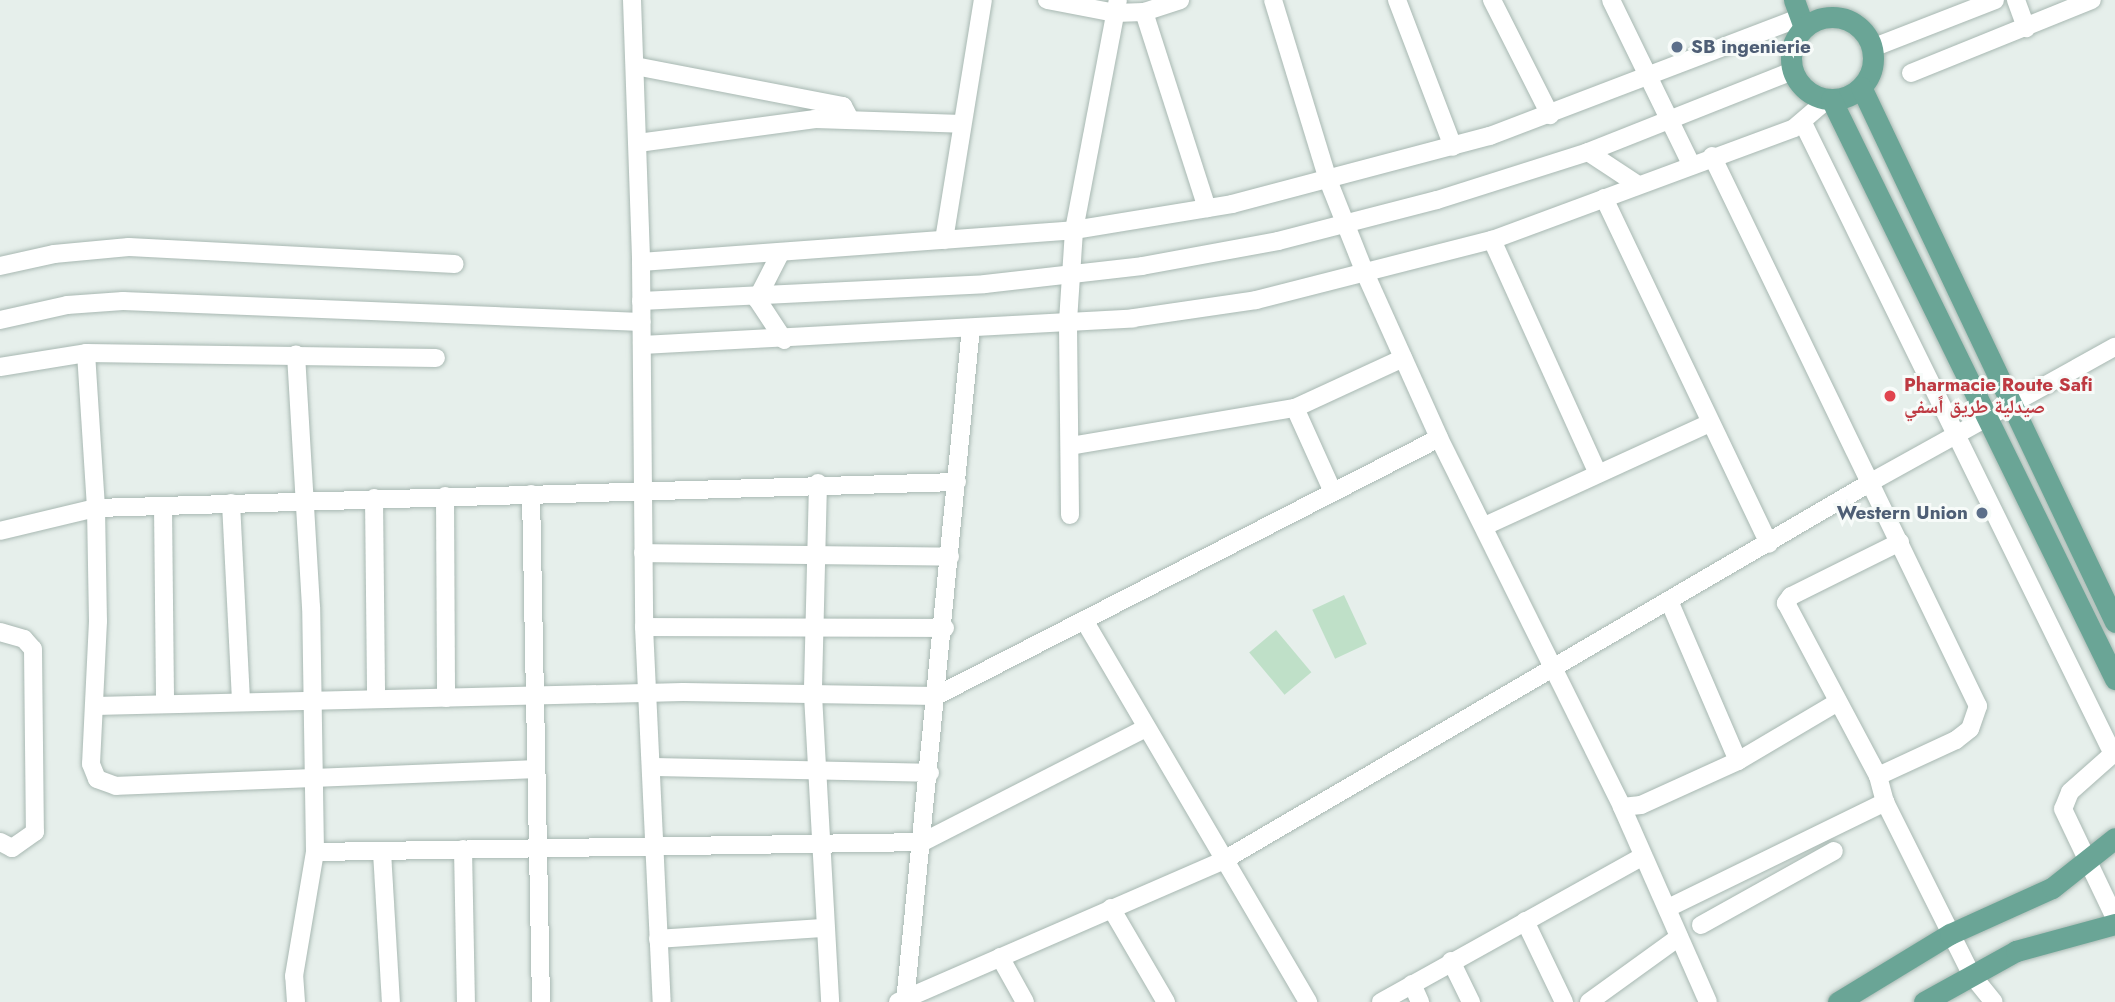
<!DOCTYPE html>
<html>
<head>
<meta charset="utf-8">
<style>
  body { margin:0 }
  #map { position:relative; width:2115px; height:1002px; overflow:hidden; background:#e6efeb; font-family:Jost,"Noto Naskh Arabic",sans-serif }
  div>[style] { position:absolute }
  .green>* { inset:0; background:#bfe0c8; transform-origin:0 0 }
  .roads { filter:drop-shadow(0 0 2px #a8b8b2) drop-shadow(0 0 2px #a8b8b2) }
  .minor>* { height:18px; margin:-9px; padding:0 9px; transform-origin:9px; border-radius:9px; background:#fff }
  .major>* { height:21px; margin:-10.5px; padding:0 10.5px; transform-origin:10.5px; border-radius:10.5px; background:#6aa596 }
  .major>.ring { margin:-10.5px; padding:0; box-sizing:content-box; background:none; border:21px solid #6aa596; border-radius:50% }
  .dots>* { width:19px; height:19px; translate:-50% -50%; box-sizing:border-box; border:4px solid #f7fbf9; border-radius:50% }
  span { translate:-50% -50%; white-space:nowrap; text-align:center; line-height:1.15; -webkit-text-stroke:6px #f7fbf9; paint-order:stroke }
  .service-label { font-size:19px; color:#4e5e75; font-weight:700 }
  .left { translate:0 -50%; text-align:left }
  .right { translate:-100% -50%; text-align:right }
  .health-label { font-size:19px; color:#be3a42; font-weight:700 }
</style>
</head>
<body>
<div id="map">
  <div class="green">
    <i style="left:1344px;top:595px;width:54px;height:35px;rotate:65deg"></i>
    <i style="left:1276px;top:630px;width:55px;height:35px;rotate:50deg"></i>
  </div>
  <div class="roads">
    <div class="minor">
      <i style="left:632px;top:0;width:262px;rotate:88deg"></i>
      <i style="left:641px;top:262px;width:365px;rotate:89.5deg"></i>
      <i style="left:644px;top:627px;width:375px;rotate:87.3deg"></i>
      <i style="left:1047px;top:0;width:69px;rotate:10.8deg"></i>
      <i style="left:1115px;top:13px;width:29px;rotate:-2deg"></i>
      <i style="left:1144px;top:12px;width:38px;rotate:-18deg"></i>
      <i style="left:1273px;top:0;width:188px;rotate:73deg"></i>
      <i style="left:1328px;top:180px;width:100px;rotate:68.3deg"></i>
      <i style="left:1365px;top:273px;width:181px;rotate:65.8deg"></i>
      <i style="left:1439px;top:438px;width:412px;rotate:63.6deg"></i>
      <i style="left:1622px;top:807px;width:213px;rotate:66.2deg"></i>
      <i style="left:1397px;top:0;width:157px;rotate:69.1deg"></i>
      <i style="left:1492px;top:0;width:129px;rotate:63.2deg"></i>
      <i style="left:1611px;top:0;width:182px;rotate:64deg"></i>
      <i style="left:2016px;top:0;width:30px;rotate:70deg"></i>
      <i style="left:1144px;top:12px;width:206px;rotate:72.2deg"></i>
      <i style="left:1872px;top:48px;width:132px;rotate:-21.3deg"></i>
      <i style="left:635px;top:66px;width:212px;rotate:10.9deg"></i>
      <i style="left:843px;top:106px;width:15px;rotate:62deg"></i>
      <i style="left:1911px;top:73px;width:195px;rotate:-22deg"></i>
      <i style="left:1803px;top:123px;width:703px;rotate:63.84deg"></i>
      <i style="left:638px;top:143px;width:179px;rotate:-7.7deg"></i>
      <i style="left:815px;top:119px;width:147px;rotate:1.9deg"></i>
      <i style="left:1588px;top:152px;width:60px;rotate:33.4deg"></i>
      <i style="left:1712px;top:156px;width:611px;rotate:64.19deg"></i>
      <i style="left:1978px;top:706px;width:24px;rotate:109deg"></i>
      <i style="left:1970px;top:729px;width:18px;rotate:142deg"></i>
      <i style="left:1956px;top:740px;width:86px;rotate:155.2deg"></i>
      <i style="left:1604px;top:198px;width:383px;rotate:64.5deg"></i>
      <i style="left:944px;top:240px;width:243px;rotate:-80.8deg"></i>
      <i style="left:1492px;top:240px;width:255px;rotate:65.6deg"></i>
      <i style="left:781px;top:252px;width:53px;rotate:117.1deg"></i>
      <i style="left:757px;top:299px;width:49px;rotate:56.6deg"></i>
      <i style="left:641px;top:262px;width:434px;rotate:-4.2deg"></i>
      <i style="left:1074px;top:230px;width:160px;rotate:-9.3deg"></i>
      <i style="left:1232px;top:204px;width:267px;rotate:-14.8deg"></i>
      <i style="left:1490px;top:136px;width:333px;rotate:-20.9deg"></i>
      <i style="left:0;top:266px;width:55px;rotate:-12.5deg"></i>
      <i style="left:54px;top:254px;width:75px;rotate:-5.3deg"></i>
      <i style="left:129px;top:247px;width:326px;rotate:3deg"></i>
      <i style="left:641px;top:301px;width:344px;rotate:-2.8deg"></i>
      <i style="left:985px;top:284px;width:158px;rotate:-6.5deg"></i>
      <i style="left:1142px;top:266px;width:138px;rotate:-10.4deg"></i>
      <i style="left:1278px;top:241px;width:164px;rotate:-14.5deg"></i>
      <i style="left:1437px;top:200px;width:158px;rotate:-17.6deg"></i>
      <i style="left:1588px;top:152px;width:220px;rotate:-21.6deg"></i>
      <i style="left:0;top:320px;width:69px;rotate:-12.6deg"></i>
      <i style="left:67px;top:305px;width:56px;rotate:-4.1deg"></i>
      <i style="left:123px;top:301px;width:519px;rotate:2.32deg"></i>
      <i style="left:642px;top:345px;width:492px;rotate:-3.1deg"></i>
      <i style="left:1133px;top:318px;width:124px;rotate:-8.3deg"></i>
      <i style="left:1256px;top:300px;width:244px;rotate:-14.3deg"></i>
      <i style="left:1492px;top:240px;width:322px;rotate:-20.3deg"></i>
      <i style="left:1794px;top:128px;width:45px;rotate:-40.5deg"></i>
      <i style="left:86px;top:353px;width:155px;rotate:86.3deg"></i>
      <i style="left:96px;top:508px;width:113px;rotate:89deg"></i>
      <i style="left:98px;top:621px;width:143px;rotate:92.8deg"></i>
      <i style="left:91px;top:764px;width:16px;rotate:68deg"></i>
      <i style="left:97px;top:779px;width:20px;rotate:20deg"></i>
      <i style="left:116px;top:786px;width:419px;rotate:-2.3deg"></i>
      <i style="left:0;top:367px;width:87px;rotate:-9.2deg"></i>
      <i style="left:86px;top:353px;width:350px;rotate:0.8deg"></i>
      <i style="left:1295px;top:408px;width:92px;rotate:65.7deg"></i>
      <i style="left:1070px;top:446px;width:228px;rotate:-9.6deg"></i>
      <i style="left:1295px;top:408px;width:119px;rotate:-24.8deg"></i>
      <i style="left:818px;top:483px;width:212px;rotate:91.4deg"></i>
      <i style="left:813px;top:695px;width:307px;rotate:86.8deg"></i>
      <i style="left:531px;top:494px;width:508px;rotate:88.87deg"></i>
      <i style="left:445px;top:496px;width:202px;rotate:89.7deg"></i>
      <i style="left:374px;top:498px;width:199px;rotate:89.4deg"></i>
      <i style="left:231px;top:503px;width:197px;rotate:87.1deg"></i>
      <i style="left:163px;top:506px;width:196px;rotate:89.4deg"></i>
      <i style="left:1070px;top:515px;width:194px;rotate:-90.6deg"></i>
      <i style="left:1068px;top:321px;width:91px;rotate:-86.2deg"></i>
      <i style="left:1074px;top:230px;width:234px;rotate:-79.2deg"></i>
      <i style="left:1487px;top:525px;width:243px;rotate:-24.6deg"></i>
      <i style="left:0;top:531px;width:99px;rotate:-13.5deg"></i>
      <i style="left:96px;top:508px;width:861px;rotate:-1.73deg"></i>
      <i style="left:1900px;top:542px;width:122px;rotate:153.6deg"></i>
      <i style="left:1791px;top:596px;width:9px;rotate:126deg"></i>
      <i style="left:1786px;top:603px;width:196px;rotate:62deg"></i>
      <i style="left:1878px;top:776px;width:27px;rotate:75deg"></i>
      <i style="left:1885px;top:802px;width:192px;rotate:63.4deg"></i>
      <i style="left:1971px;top:974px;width:36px;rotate:51deg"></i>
      <i style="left:643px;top:553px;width:307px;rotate:0.7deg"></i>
      <i style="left:1670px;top:603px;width:172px;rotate:66.7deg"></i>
      <i style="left:1084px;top:620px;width:443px;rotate:59.6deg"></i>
      <i style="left:644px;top:627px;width:301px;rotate:0.2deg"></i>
      <i style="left:0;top:632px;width:25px;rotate:16deg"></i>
      <i style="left:24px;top:639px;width:13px;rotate:48deg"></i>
      <i style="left:33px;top:649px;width:183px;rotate:89.4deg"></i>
      <i style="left:35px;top:832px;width:28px;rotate:145deg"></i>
      <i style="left:12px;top:848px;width:13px;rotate:-153deg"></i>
      <i style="left:95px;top:706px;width:588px;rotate:-1.36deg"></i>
      <i style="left:683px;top:692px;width:253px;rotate:0.9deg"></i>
      <i style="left:936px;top:696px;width:565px;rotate:-27.15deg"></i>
      <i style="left:2115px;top:752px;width:60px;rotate:138.4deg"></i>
      <i style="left:2070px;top:792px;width:18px;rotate:112deg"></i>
      <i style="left:2063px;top:809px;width:121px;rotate:64.5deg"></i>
      <i style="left:652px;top:767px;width:278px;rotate:1.2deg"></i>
      <i style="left:1622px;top:807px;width:19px;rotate:-6deg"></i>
      <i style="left:1641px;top:805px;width:107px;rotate:-24.4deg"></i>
      <i style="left:1738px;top:761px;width:114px;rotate:-30.6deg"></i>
      <i style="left:463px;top:849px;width:153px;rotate:88.9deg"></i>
      <i style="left:315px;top:852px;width:608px;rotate:-0.94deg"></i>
      <i style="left:923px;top:842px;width:248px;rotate:-27.1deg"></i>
      <i style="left:382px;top:852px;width:150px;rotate:86.6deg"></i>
      <i style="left:1111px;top:908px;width:109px;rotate:59.7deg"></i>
      <i style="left:1668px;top:908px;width:242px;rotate:-26deg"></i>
      <i style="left:1525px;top:921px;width:90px;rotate:64.3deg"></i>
      <i style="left:1701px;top:925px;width:152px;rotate:-29.1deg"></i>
      <i style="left:658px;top:939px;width:167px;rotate:-3.8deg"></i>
      <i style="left:1000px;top:957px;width:51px;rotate:60.9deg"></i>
      <i style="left:1451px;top:961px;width:46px;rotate:64deg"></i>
      <i style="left:1412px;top:984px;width:20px;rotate:66deg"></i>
      <i style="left:296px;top:1002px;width:26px;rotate:-94deg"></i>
      <i style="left:294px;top:976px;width:126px;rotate:-80.4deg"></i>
      <i style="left:315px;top:852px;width:245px;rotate:-90.9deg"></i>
      <i style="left:311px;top:607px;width:253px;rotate:-93.4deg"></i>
      <i style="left:898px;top:1002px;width:356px;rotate:-23.5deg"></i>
      <i style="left:1224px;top:860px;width:749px;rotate:-30.29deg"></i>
      <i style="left:1871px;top:482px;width:279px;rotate:-29deg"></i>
      <i style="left:905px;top:1002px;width:677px;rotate:-84.41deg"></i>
      <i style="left:1381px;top:1002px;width:300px;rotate:-29.1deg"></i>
      <i style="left:1589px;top:1002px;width:111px;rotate:-35.8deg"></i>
    </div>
    <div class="major">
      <i style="left:1794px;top:0;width:29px;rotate:70deg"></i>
      <i class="ring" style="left:1791px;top:17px;width:61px;height:61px"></i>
      <i style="left:1861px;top:87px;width:592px;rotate:64.6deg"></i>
      <i style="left:1831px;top:99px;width:646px;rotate:63.91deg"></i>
      <i style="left:1838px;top:1002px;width:131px;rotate:-31.3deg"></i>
      <i style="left:1950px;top:934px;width:112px;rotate:-24.3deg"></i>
      <i style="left:2052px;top:888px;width:80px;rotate:-38.4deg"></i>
      <i style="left:1924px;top:1002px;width:105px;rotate:-29deg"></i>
      <i style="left:2016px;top:951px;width:103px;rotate:-15.3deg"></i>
    </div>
  </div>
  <div class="dots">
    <i style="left:1677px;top:47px;background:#5c6f8a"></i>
    <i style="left:1890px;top:396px;background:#e0444e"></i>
    <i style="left:1982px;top:513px;background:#5c6f8a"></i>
  </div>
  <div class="service-label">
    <span class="left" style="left:1691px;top:47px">SB ingenierie</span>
    <span class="right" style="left:1968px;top:513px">Western Union</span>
  </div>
  <div class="health-label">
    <span class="left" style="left:1904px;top:396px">Pharmacie Route Safi<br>صيدلية طريق اًسفي</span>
  </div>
</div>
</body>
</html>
